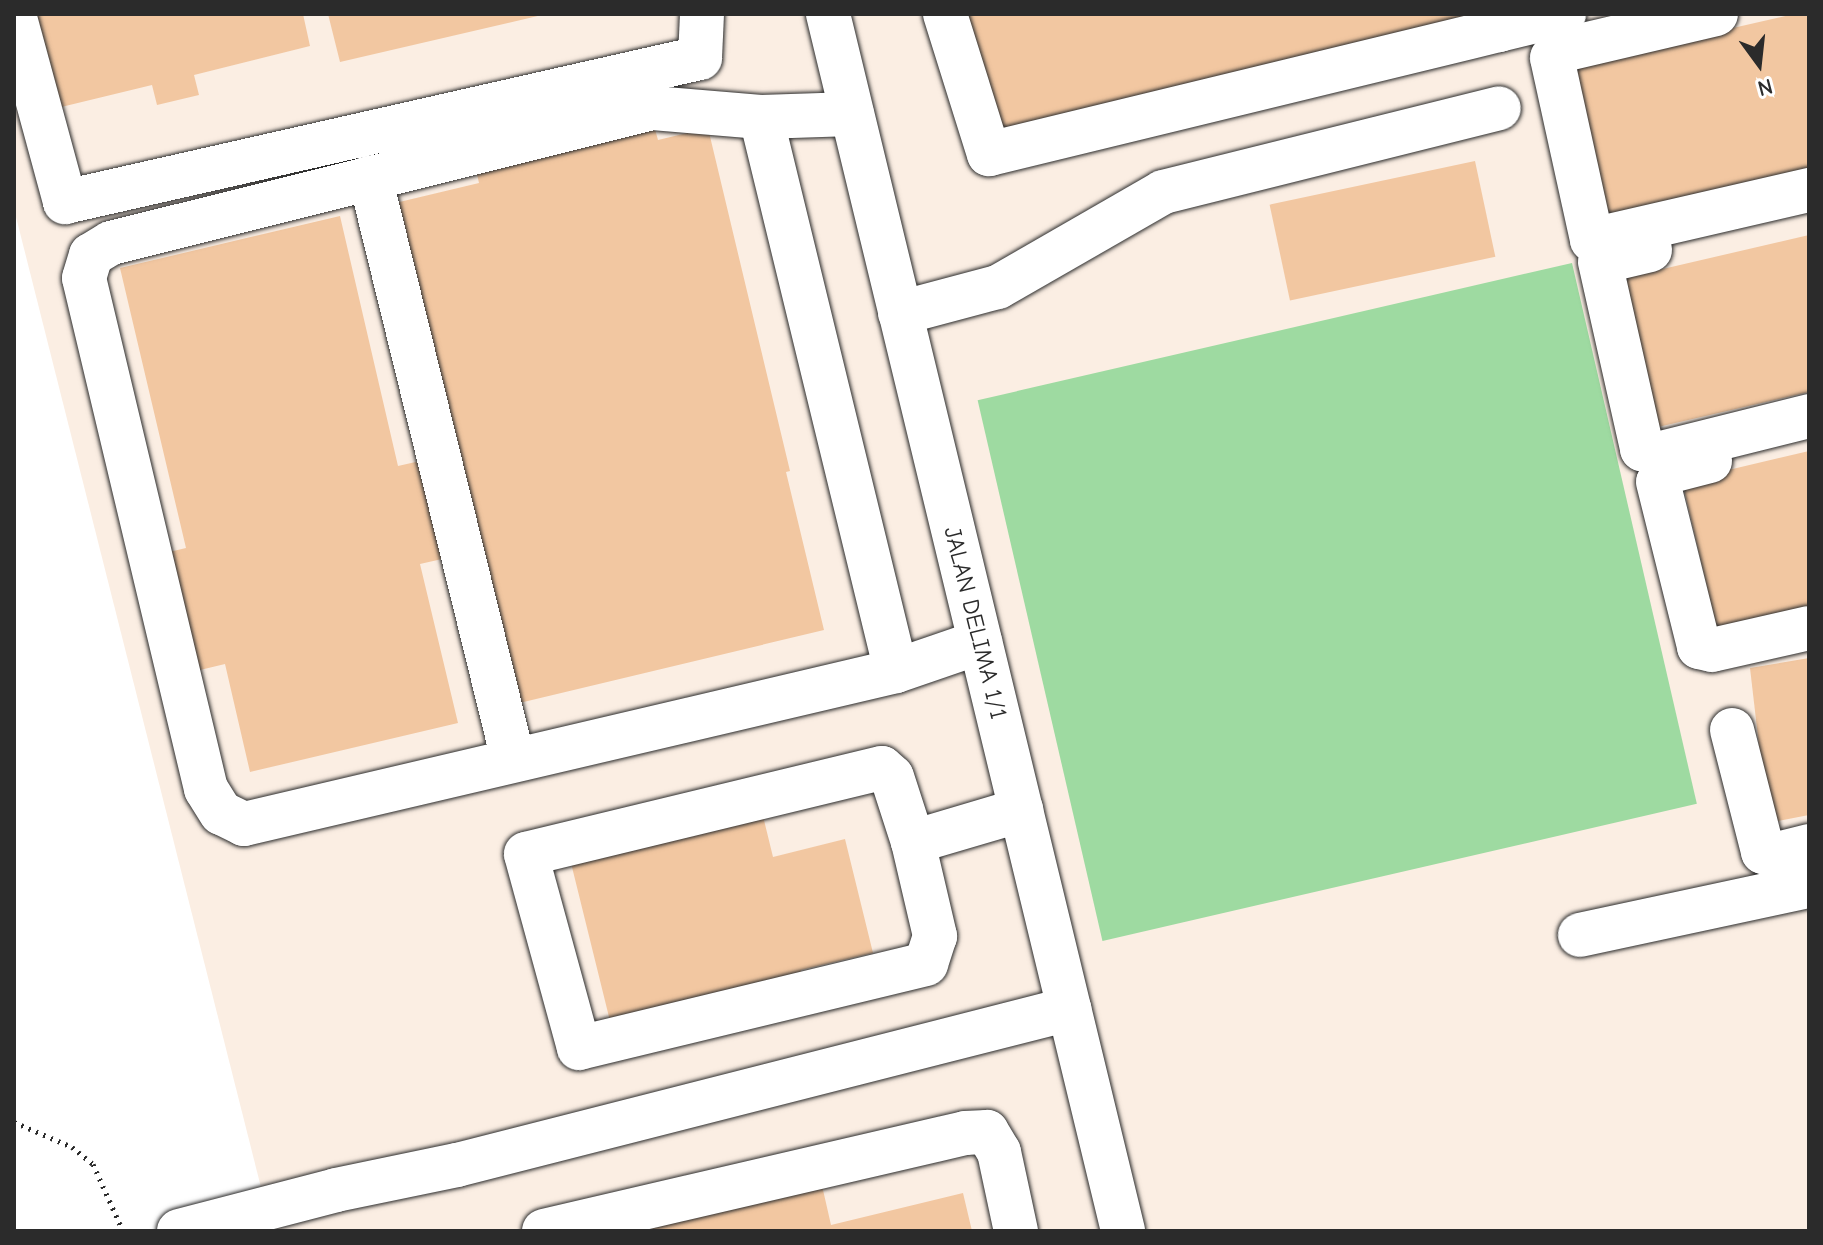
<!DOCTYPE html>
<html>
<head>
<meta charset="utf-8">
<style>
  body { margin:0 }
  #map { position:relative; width:1823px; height:1245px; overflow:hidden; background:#fff; font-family:"Comic Neue",sans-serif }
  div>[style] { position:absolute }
  .built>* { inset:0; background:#fbeee3 }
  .green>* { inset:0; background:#9edaa1; transform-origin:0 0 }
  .building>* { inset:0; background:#f2c7a1; transform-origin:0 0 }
  .path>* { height:5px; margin-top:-2.5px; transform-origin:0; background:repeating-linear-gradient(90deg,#2b2b2b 0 2px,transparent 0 8px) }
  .roads { filter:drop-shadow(0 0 2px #2b2b2b) drop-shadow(0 0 2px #2b2b2b) }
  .minor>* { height:44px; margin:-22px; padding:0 22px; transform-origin:22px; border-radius:22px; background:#fff }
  span { translate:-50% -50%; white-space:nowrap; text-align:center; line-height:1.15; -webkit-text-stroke:6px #fff; paint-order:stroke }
  .street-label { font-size:24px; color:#2b2b2b }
  .frame { position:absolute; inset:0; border:16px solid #2b2b2b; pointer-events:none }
  .north { position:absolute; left:1719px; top:24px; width:80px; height:80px; -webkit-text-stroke:6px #fff; paint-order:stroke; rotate:165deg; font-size:22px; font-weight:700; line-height:32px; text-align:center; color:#2b2b2b }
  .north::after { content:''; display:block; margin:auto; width:28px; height:36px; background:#2b2b2b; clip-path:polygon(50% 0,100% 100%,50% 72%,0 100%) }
</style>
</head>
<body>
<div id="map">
  <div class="built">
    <i style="clip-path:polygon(14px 14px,1809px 14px,1809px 1231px,272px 1231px,14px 209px)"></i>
  </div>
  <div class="green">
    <i style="left:1572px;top:263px;width:555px;height:610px;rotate:77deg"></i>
  </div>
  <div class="building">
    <i style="clip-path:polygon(30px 14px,303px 14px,310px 46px,194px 75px,199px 95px,157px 105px,152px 85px,53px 109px)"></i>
    <i style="clip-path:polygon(328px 14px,542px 14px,542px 15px,340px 62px)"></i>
    <i style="clip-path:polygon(954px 14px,1467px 14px,1468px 17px,982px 133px)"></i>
    <i style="clip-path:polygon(1794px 14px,1809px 14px,1809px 168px,1605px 215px,1571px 65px)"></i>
    <i style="clip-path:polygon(653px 122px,658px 140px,708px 128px,790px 471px,786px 472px,824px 630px,511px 705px,391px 204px,479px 183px,475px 165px)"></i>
    <i style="left:1475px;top:161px;width:98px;height:210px;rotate:78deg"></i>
    <i style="clip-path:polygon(340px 216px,398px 466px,420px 461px,442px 559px,420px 564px,458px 723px,250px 772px,225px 664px,200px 670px,165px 553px,186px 548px,120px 268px)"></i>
    <i style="clip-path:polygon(1809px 235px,1809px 392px,1658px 427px,1624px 278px)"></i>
    <i style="clip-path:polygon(1809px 451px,1809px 608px,1717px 629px,1682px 481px)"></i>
    <i style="clip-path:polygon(1809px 658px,1809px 815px,1768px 823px,1750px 668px)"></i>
    <i style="clip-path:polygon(763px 816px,773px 857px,845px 839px,873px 953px,801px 970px,802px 974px,610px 1021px,571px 863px)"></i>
    <i style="clip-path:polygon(821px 1181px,831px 1225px,963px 1193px,972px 1231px,620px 1231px)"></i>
  </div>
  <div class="path">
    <i style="left:14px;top:1122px;width:63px;rotate:23.3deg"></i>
    <i style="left:72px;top:1147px;width:27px;rotate:39deg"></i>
    <i style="left:93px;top:1164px;width:73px;rotate:65.9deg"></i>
  </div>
  <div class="roads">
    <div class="minor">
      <i style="left:14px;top:14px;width:195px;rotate:74.8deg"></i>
      <i style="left:65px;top:202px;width:651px;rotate:-12.78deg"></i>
      <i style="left:700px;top:58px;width:44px;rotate:-87.4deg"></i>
      <i style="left:828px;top:14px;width:1252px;rotate:76.37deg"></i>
      <i style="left:945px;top:14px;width:147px;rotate:72.6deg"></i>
      <i style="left:989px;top:154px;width:525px;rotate:-13.67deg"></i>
      <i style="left:1499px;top:30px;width:16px;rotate:-104deg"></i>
      <i style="left:1716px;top:14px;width:162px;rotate:166.8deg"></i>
      <i style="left:1558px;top:51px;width:9px;rotate:131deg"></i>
      <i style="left:1552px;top:58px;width:186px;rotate:77.6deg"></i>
      <i style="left:1592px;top:240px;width:223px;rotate:-13deg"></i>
      <i style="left:1499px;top:30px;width:67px;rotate:-13.8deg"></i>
      <i style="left:761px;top:117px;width:570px;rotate:76.3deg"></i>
      <i style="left:896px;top:671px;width:670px;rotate:166.79deg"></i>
      <i style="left:244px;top:824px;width:25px;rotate:-154deg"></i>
      <i style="left:221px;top:813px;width:28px;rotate:-122deg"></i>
      <i style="left:206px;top:789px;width:525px;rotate:-103.43deg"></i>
      <i style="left:84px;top:278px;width:24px;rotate:-73deg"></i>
      <i style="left:91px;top:255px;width:23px;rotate:-31deg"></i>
      <i style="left:111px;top:243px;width:559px;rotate:-13.99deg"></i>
      <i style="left:653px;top:108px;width:108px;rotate:4.8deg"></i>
      <i style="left:761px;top:117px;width:91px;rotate:-1.9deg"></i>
      <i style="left:370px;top:177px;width:599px;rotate:76.2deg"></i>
      <i style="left:1650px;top:250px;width:51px;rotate:166.5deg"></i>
      <i style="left:1600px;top:262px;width:192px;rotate:77.3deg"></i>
      <i style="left:1642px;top:449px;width:16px;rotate:18deg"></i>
      <i style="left:1657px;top:454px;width:157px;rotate:-14deg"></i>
      <i style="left:900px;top:313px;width:101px;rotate:-14.9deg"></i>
      <i style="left:998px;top:287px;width:190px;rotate:-29.9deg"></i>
      <i style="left:1163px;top:192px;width:346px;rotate:-14deg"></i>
      <i style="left:1710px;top:461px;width:44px;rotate:165.7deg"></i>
      <i style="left:1667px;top:472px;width:13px;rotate:132deg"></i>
      <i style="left:1658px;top:482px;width:170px;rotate:76deg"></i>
      <i style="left:1699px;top:647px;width:13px;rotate:13deg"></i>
      <i style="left:1712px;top:650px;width:99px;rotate:-12.8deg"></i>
      <i style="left:896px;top:671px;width:89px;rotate:-19deg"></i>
      <i style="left:1732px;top:730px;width:126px;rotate:75.7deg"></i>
      <i style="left:1763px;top:852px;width:10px;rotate:17deg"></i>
      <i style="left:1773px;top:855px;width:37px;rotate:-14deg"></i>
      <i style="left:882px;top:768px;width:13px;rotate:42deg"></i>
      <i style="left:892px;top:777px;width:68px;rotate:72.1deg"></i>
      <i style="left:913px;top:842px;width:97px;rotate:76.8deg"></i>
      <i style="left:935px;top:936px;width:29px;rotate:108deg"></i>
      <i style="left:926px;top:964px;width:357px;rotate:166.4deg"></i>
      <i style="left:579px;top:1048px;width:201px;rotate:-105.3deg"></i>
      <i style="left:526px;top:854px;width:366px;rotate:-13.6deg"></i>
      <i style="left:913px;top:842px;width:113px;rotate:-16.5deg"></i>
      <i style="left:1580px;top:935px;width:234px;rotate:-12.1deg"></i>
      <i style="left:179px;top:1231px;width:162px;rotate:-14.6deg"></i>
      <i style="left:336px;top:1190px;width:124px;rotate:-11.7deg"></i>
      <i style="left:457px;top:1165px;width:632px;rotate:-14.3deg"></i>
      <i style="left:544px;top:1231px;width:432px;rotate:-13.1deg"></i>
      <i style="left:965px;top:1133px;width:22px;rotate:-3deg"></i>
      <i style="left:987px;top:1132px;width:23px;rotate:59deg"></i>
      <i style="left:999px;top:1152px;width:81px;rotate:77.9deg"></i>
    </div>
  </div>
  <div class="street-label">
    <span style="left:975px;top:623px;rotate:76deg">JALAN DELIMA 1/1</span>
  </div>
  <div class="frame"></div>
  <div class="north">N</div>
</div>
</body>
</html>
